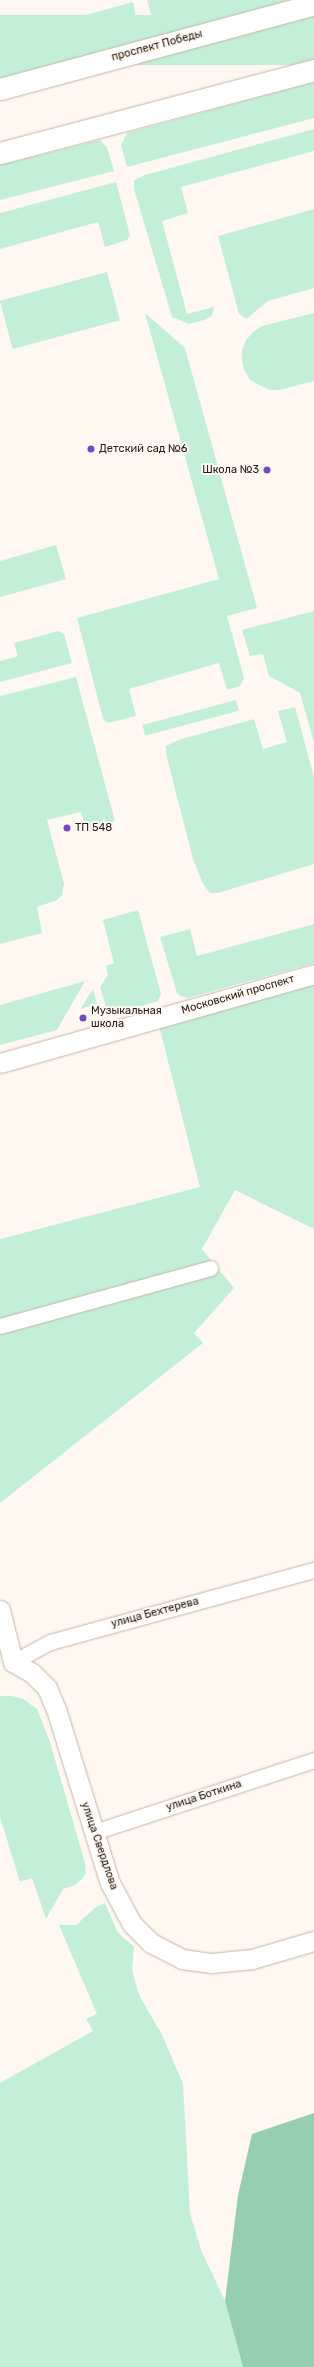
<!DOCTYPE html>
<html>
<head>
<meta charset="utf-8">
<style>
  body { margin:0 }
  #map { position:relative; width:314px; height:2367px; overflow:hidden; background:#fef8f1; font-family:Rubik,sans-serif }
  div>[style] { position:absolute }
  .green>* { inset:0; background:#c3efd7; transform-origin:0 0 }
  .forest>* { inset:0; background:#95cfb0 }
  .roads { filter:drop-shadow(0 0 1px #c4b6a4) drop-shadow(0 0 1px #c4b6a4) }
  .minor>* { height:15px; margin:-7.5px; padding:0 7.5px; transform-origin:7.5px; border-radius:7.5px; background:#fff }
  .tertiary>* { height:19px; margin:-9.5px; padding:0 9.5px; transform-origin:9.5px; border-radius:9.5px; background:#fff }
  .secondary>* { height:21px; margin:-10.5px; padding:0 10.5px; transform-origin:10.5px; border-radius:10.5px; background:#fff }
  .dots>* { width:11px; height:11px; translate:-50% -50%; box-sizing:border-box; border:2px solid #fef8f1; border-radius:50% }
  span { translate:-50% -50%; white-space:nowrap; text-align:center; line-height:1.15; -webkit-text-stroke:4px #fef8f1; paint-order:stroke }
  .street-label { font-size:11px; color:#262019 }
  .poi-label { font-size:11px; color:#262019 }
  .left { translate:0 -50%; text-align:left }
  .right { translate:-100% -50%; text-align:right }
</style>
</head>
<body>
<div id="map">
  <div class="green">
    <i style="clip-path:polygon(147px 0,303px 0,163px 34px,154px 24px)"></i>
    <i style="clip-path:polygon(133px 2px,139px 31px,136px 42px,0 82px,0 39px)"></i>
    <i style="left:314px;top:15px;width:50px;height:325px;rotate:90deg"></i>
    <i style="clip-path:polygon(314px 82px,314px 118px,127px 167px,121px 145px,127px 133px)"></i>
    <i style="clip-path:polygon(314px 129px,314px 151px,181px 187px,188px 213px,162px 221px,187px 314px,214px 307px,212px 316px,204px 320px,189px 324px,172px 317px,134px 189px,134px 180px,145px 175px)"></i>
    <i style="clip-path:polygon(100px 140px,107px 147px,114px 171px,0 200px,0 165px)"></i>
    <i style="clip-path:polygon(116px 182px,130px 235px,127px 240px,105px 247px,98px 222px,0 249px,0 213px)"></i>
    <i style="clip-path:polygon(314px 209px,314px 288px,268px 301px,246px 319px,239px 314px,218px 236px)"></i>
    <i style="left:107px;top:272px;width:50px;height:111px;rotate:75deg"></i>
    <i style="clip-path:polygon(145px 313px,185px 348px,257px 608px,227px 616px,244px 678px,240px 686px,227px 690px,219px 663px,129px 689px,136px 716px,108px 723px,103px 719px,77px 618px,219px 579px)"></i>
    <i style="clip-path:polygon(314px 313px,314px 381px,279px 390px,269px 390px,250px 380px,244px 370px,242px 360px,242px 350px,246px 340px,253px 332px,262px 326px)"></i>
    <i style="clip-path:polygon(56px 545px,66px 579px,0 597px,0 561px)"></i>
    <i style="clip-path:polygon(314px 611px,314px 743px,300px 693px,269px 676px,263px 654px,250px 656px,242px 630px)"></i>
    <i style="clip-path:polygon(58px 631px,64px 634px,72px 663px,0 682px,0 661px,18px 656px,14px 643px)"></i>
    <i style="clip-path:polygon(76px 677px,115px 821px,86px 829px,81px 812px,47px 820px,64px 884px,62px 895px,57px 900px,37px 907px,42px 933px,0 944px,0 696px)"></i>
    <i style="left:236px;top:700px;width:11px;height:97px;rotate:75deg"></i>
    <i style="clip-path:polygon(295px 707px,314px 777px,314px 864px,218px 893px,210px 893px,203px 884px,193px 859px,166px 754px,166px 746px,181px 739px,254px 719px,263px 749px,287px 742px,278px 711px)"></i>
    <i style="clip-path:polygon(138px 910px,161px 994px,158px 1001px,112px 1015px,107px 1011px,100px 987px,108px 975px,106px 966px,114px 963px,103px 920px)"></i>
    <i style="clip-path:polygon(314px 924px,314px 963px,188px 998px,180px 996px,177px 993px,160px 937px,190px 929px,197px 956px)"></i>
    <i style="clip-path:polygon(85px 981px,57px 1030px,0 1045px,0 1005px)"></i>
    <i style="clip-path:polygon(314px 984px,314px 1229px,235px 1190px,202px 1249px,234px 1288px,194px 1333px,203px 1343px,0 1503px,0 1239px,200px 1187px,159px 1026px)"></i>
    <i style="clip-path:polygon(93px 989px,97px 1004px,80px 1009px)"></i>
    <i style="clip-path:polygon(0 1696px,12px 1696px,23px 1699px,37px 1709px,49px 1739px,85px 1863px,86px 1873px,82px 1879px,75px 1885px,63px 1889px,46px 1919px,32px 1878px,20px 1882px,0 1817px)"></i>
    <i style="clip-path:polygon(105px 1903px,118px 1933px,134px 1947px,132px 1970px,139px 1995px,162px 2035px,183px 2084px,190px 2213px,201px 2250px,225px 2301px,243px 2367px,0 2367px,0 2083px,93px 2031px,86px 2019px,97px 2014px,59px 1925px,76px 1925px,96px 1907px)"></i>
  </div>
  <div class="forest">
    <i style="clip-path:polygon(314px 2113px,314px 2367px,243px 2367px,225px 2301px,238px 2195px,252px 2134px)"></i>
  </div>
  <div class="roads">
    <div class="minor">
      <i style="left:0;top:1326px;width:218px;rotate:-15.4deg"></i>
      <i style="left:13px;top:1662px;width:42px;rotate:-28.4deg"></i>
      <i style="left:50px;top:1642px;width:274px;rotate:-15.3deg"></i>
      <i style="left:94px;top:1832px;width:231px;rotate:-18.1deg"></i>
    </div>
    <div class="tertiary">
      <i style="left:0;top:1063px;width:326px;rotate:-15.8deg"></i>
      <i style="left:0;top:1610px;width:54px;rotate:76deg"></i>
      <i style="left:13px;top:1662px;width:22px;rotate:30deg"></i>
      <i style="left:32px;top:1673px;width:21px;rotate:45deg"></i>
      <i style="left:47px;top:1688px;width:23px;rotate:67deg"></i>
      <i style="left:56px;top:1709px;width:182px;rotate:72.8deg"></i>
      <i style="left:110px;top:1883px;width:47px;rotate:61.8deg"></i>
      <i style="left:132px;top:1924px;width:27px;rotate:45deg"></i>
      <i style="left:151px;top:1943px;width:35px;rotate:27deg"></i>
      <i style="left:182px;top:1959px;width:30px;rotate:8deg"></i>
      <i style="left:212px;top:1963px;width:40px;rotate:-5.7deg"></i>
      <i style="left:252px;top:1959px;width:65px;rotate:-16.2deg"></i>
    </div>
    <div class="secondary">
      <i style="left:0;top:89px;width:325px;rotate:-15.1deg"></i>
      <i style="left:0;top:153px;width:325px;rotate:-14.8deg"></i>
    </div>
  </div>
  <div class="dots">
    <i style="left:91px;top:449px;background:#7648c1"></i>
    <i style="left:267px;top:470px;background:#7648c1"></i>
    <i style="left:67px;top:828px;background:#7648c1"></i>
    <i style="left:83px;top:1018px;background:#7648c1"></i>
  </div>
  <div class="street-label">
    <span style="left:157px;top:46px;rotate:-15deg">проспект Победы</span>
    <span style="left:238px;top:995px;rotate:-16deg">Московский проспект</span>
    <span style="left:155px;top:1613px;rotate:-15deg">улица Бехтерева</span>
    <span style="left:204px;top:1796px;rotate:-18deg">улица Боткина</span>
    <span style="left:99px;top:1846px;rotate:71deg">улица Свердлова</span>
  </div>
  <div class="poi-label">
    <span class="left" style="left:99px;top:449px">Детский сад №6</span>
    <span class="right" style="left:259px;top:470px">Школа №3</span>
    <span class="left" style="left:75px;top:828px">ТП 548</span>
    <span class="left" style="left:91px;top:1018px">Музыкальная<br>школа</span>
  </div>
</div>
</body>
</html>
